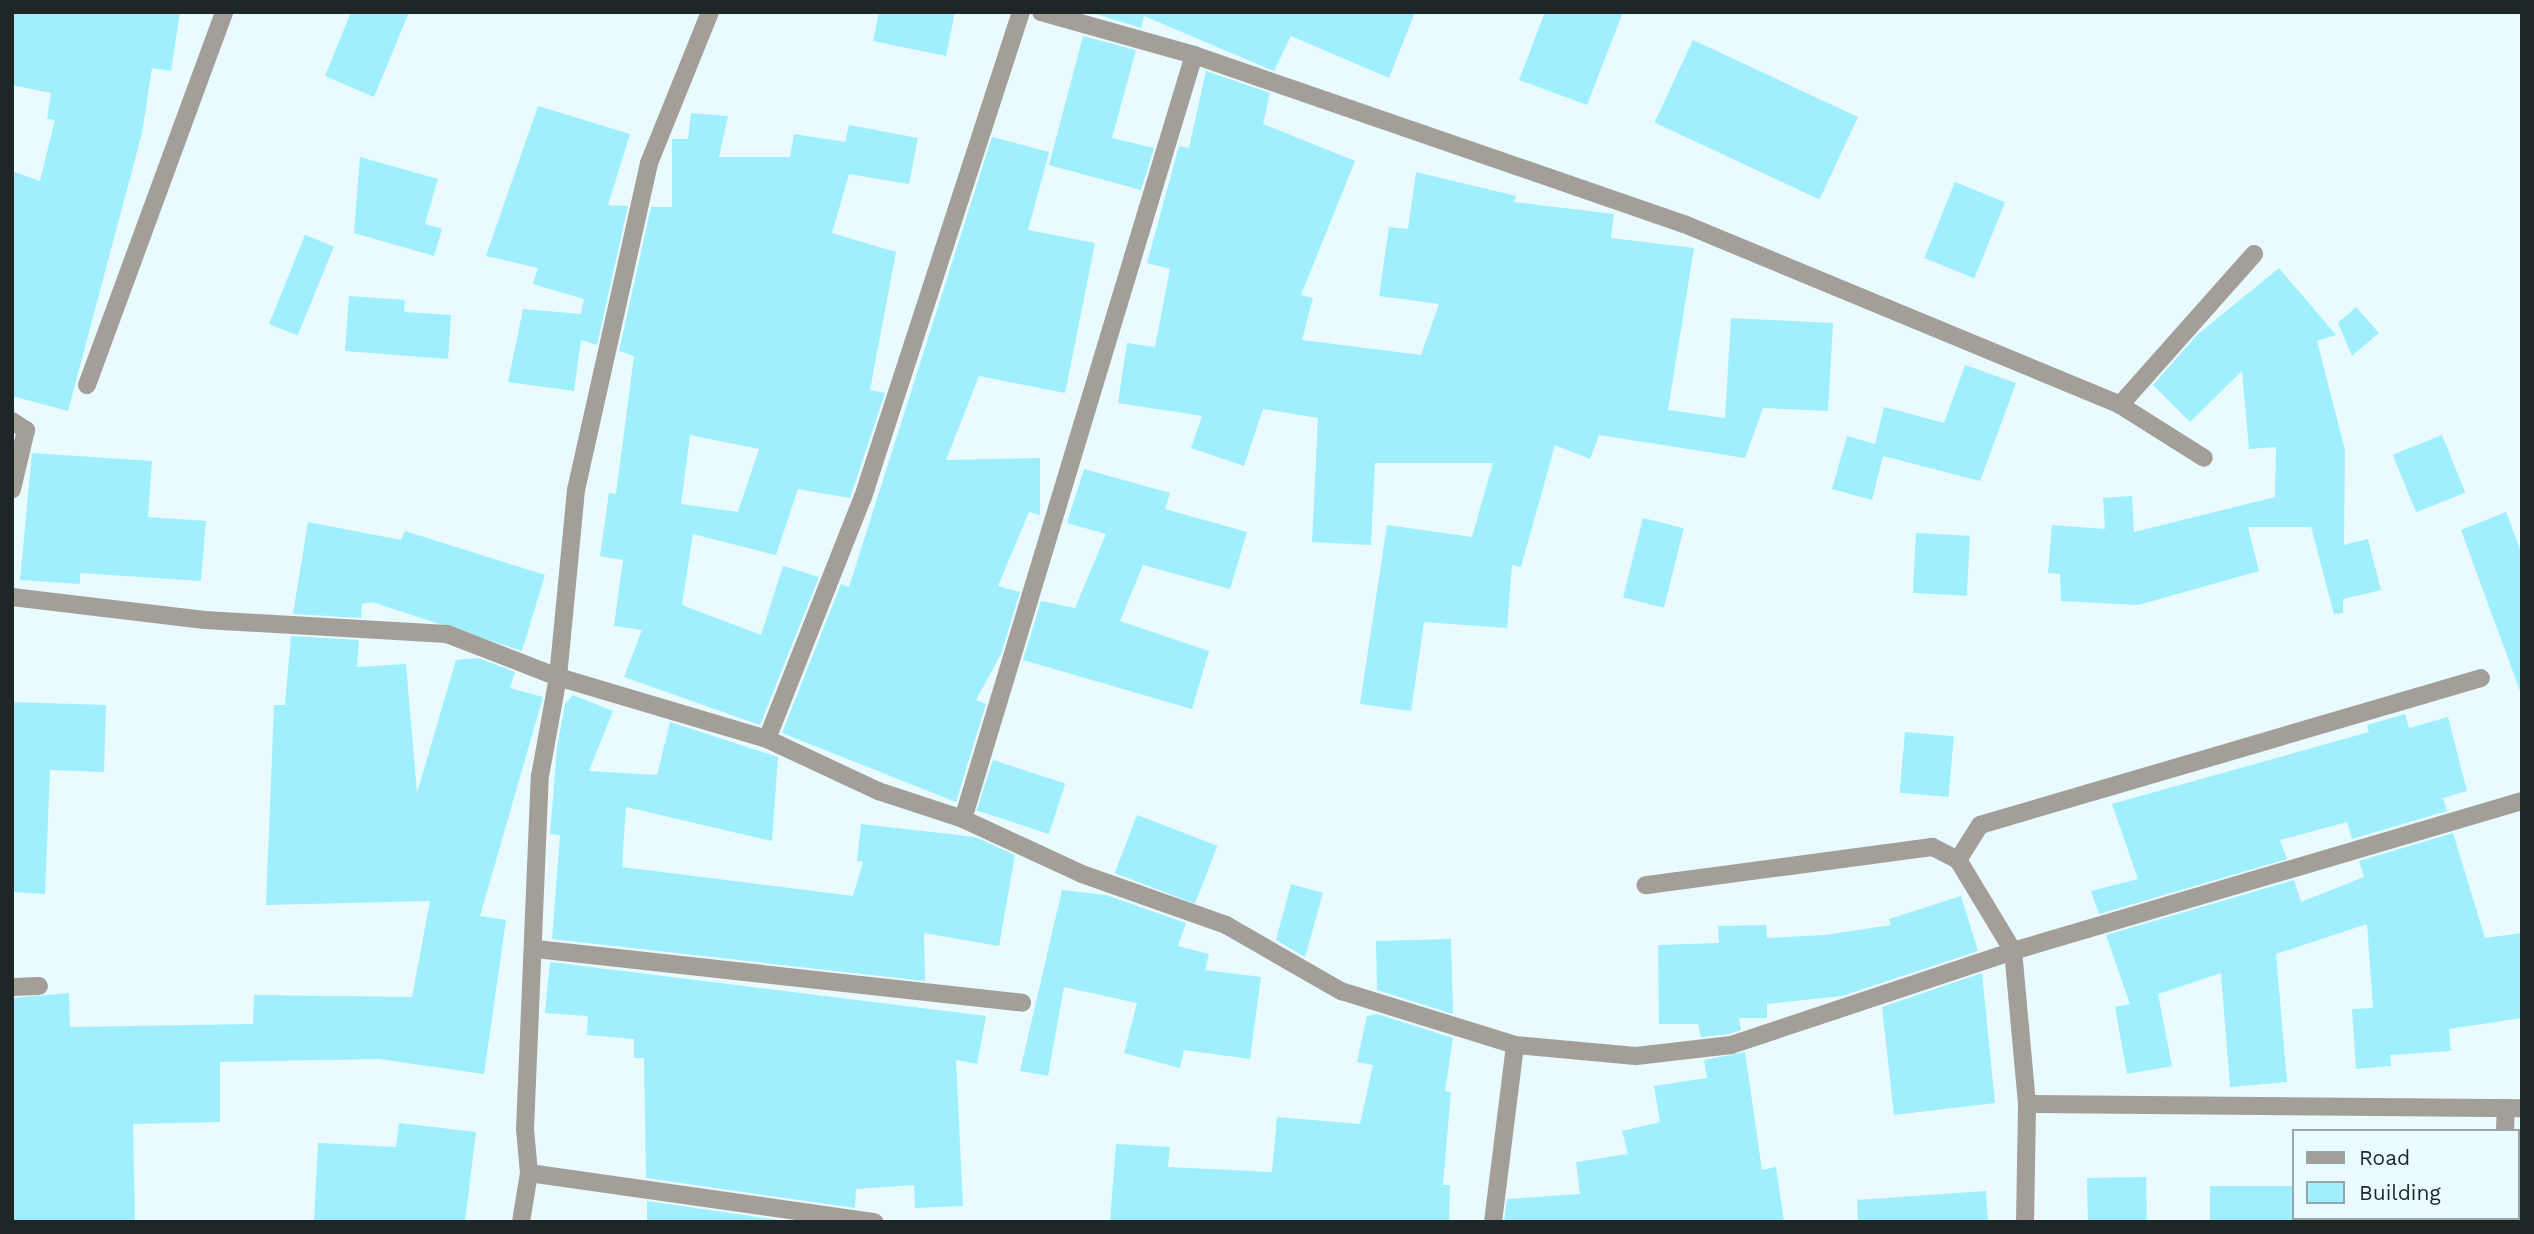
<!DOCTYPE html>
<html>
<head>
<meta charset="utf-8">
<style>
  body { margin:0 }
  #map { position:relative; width:2534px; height:1234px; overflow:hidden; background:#e9fbff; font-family:"Work Sans",sans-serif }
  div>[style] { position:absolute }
  .building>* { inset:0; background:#9feffe; transform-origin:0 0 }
  .minor>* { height:18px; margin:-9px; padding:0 9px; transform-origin:9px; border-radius:9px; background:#a39f98 }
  span { translate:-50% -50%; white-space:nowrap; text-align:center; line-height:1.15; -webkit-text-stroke:5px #e9fbff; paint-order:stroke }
  .frame { position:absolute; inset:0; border:14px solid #1e2728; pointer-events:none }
  .legend { position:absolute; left:2292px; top:1129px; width:228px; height:91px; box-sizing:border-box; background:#e9fbff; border:2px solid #98a6a9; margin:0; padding:9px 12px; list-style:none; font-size:21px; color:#1e2728 }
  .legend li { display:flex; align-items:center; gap:14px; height:35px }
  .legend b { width:35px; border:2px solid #98a6a9 }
</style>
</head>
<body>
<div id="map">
  <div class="building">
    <i style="clip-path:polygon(12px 12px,180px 12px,171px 71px,152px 68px,142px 133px,68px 411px,12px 396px,12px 171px,40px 181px,55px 120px,47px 119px,51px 93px,12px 85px)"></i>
    <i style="clip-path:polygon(351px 12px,409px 12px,374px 97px,325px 76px)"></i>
    <i style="clip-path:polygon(879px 12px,955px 12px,946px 56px,873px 41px)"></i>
    <i style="clip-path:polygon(1089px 12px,1415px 12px,1389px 78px,1291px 36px,1274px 71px,1144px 16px,1141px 28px)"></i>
    <i style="clip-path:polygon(1545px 12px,1623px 12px,1587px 105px,1519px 80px)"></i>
    <i style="clip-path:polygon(1083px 36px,1136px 50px,1112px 138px,1154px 148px,1141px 190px,1049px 165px)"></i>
    <i style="left:1693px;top:40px;width:182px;height:91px;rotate:25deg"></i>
    <i style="clip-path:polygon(1206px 71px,1270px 93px,1263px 124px,1355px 161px,1301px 295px,1313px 298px,1302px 340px,1421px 355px,1439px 304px,1379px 296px,1389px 227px,1408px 229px,1416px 172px,1516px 196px,1514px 202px,1614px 214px,1611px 238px,1694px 248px,1668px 410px,1725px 418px,1731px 318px,1833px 323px,1828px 411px,1763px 408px,1745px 458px,1599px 435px,1590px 459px,1555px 445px,1521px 567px,1512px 565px,1507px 628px,1424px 622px,1411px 711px,1360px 704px,1387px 525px,1472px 537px,1493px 463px,1375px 463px,1371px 545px,1312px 542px,1318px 418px,1263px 409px,1244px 466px,1191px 448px,1202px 416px,1118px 403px,1127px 343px,1155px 347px,1170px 269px,1147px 263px,1179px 146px,1189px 148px)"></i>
    <i style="clip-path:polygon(538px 106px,630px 134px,608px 205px,628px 206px,597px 345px,581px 340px,574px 391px,508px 382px,523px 309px,581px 314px,584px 299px,533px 284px,538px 268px,486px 256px)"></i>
    <i style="clip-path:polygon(evenodd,691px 113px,728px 116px,719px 157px,790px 157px,794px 134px,845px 142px,849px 125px,918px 138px,909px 184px,849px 174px,832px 233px,896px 252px,870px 390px,885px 393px,850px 498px,798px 489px,776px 555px,693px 534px,682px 605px,761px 635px,783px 566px,819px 577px,760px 725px,624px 677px,642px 630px,614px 626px,623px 560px,600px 556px,609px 493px,616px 494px,634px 356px,619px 351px,651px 207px,672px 207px,672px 139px,688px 139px,691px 113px,690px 435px,759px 449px,738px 512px,681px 504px,690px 435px)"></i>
    <i style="clip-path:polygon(992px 137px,1049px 152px,1028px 230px,1095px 243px,1065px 393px,979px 376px,946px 460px,1040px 458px,1040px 515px,1029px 512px,998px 586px,1020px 592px,1001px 654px,976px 700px,986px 704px,956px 802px,782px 733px,841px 584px,849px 587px)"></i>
    <i style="clip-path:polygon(360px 157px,438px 179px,425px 224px,442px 229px,434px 256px,354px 233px)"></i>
    <i style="left:1955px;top:182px;width:54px;height:82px;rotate:22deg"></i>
    <i style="left:305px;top:235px;width:31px;height:96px;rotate:22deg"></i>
    <i style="clip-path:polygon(2279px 268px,2336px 335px,2317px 341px,2345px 450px,2344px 545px,2368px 539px,2381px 590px,2343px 599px,2343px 613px,2334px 614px,2311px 527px,2248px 527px,2259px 571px,2138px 605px,2061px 601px,2060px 574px,2048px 573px,2052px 525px,2105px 529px,2103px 498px,2132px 496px,2134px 532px,2275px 497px,2276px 447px,2249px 449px,2242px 371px,2190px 422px,2153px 385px,2197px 335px)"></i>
    <i style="clip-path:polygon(349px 296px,405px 300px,404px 312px,451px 315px,448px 359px,345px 351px)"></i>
    <i style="clip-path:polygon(2356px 307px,2379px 333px,2352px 356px,2338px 323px)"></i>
    <i style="clip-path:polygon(1965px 365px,2016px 383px,1980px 481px,1883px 456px,1872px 500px,1832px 489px,1847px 436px,1875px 444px,1884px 407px,1944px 423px)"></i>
    <i style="left:2442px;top:435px;width:62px;height:53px;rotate:68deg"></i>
    <i style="clip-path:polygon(32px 453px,152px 461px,148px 517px,206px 521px,201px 581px,80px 573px,80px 584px,20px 580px)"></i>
    <i style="clip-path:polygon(1084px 469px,1170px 493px,1165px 509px,1247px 532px,1230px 589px,1143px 565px,1120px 621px,1209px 651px,1192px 709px,1023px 660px,1041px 601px,1075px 608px,1106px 534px,1067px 523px)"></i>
    <i style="clip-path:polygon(2506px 512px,2522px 554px,2520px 691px,2461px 530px)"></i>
    <i style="left:1643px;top:518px;width:42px;height:82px;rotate:14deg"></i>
    <i style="clip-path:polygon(308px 522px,401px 540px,405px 531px,545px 575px,522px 651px,372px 602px,362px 604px,361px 618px,293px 614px)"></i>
    <i style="left:1916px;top:533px;width:54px;height:60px;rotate:3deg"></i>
    <i style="clip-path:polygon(291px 636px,359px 640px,357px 667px,406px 664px,417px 793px,456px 660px,478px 658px,515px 672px,510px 688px,543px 697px,480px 916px,506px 920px,484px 1074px,379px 1059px,220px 1062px,220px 1122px,133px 1124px,135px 1222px,12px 1222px,12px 998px,69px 993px,70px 1027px,253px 1024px,254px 995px,412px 997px,430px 901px,266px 905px,274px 705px,285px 705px)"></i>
    <i style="clip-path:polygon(573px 695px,613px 711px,589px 771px,657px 775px,670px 722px,778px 757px,772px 841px,626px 807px,622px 867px,853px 896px,863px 862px,857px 861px,861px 824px,975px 837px,1015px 855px,999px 946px,924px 933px,925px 981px,552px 939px,560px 835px,550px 834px,557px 748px,565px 704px)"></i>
    <i style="clip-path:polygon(12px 702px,106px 705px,104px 772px,50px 770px,45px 894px,12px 892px)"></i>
    <i style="clip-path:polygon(2405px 714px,2409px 728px,2448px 717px,2467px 791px,2443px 798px,2447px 811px,2352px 839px,2347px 822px,2280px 840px,2287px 859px,2099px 914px,2091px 891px,2138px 879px,2112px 804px,2369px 732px,2367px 725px)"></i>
    <i style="left:1905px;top:732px;width:49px;height:61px;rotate:5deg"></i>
    <i style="left:993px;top:760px;width:76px;height:53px;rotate:18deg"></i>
    <i style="left:1137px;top:815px;width:86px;height:62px;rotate:21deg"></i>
    <i style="clip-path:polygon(2453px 833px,2485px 938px,2522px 933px,2522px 1018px,2449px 1029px,2451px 1051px,2390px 1055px,2391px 1066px,2356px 1069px,2352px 1009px,2373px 1008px,2367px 924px,2276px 954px,2287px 1082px,2230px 1087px,2221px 973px,2158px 994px,2172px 1066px,2127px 1074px,2115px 1007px,2130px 1004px,2106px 935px,2294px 880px,2301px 902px,2364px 877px,2359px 861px)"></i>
    <i style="clip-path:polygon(1291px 884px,1323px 893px,1305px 957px,1276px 940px)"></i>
    <i style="clip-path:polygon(1062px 890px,1106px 895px,1186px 923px,1178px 946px,1209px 954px,1205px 970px,1261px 977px,1250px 1059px,1184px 1050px,1180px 1068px,1124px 1053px,1137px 1003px,1064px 987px,1048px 1076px,1020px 1071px)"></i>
    <i style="clip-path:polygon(1961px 896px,1978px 951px,1842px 996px,1767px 1004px,1767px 1018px,1739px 1018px,1741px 1030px,1729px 1034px,1701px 1037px,1698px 1024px,1659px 1024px,1658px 945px,1719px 943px,1718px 926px,1766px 925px,1767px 938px,1825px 935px,1891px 925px,1889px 919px)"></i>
    <i style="clip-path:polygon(1451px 939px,1453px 1014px,1377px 990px,1376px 941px)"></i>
    <i style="clip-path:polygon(550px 962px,986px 1016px,977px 1064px,956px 1060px,963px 1206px,915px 1208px,914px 1185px,856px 1189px,855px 1208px,646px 1178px,644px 1058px,634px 1058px,634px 1039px,587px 1035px,588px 1016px,545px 1013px)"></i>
    <i style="clip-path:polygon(1982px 973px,1995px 1103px,1894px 1115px,1882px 1007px)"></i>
    <i style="clip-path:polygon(1377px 1014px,1453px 1038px,1445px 1091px,1451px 1092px,1443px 1185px,1450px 1185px,1449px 1222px,1110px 1222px,1116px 1144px,1170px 1147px,1168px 1167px,1272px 1172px,1277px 1117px,1360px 1124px,1373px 1065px,1357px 1062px,1367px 1016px)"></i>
    <i style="clip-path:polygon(1745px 1052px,1762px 1170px,1776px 1167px,1784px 1222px,1504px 1222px,1507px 1199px,1580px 1194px,1576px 1162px,1628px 1154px,1622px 1131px,1660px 1122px,1654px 1086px,1707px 1078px,1704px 1060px)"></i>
    <i style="clip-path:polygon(399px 1123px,476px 1132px,465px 1222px,314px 1222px,318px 1143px,396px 1147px)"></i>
    <i style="left:2146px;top:1177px;width:45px;height:59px;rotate:89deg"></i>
    <i style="left:2294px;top:1186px;width:36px;height:84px;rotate:90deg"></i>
    <i style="clip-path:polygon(1986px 1191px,1988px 1222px,1858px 1222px,1857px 1200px)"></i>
    <i style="clip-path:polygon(647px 1201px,792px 1222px,647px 1222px)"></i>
  </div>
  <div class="minor">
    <i style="left:1041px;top:12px;width:159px;rotate:15.7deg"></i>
    <i style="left:1194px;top:55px;width:518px;rotate:19.03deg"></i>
    <i style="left:1684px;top:224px;width:472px;rotate:22.5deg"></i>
    <i style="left:2120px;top:405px;width:99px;rotate:32.2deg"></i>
    <i style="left:87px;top:385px;width:397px;rotate:-69.8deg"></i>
    <i style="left:2120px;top:405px;width:202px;rotate:-48.4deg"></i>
    <i style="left:12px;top:421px;width:17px;rotate:33deg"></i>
    <i style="left:26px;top:430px;width:61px;rotate:103.3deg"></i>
    <i style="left:12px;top:597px;width:194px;rotate:6.8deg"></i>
    <i style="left:205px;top:620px;width:242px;rotate:3.3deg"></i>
    <i style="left:447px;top:634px;width:119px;rotate:21.2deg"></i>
    <i style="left:558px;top:677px;width:188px;rotate:-84.5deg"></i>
    <i style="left:576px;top:490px;width:335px;rotate:-77.4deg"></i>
    <i style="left:649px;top:163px;width:163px;rotate:-68deg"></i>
    <i style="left:767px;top:739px;width:260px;rotate:-68.4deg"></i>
    <i style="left:863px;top:497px;width:510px;rotate:-71.96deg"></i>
    <i style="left:963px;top:819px;width:131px;rotate:24.8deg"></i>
    <i style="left:1082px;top:874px;width:153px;rotate:19.5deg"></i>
    <i style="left:1226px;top:925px;width:133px;rotate:29.9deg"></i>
    <i style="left:1341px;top:991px;width:182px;rotate:17.2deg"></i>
    <i style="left:1515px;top:1045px;width:121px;rotate:5.2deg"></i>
    <i style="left:1636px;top:1056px;width:96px;rotate:-6.6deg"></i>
    <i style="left:1731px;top:1045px;width:297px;rotate:-18.4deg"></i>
    <i style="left:2013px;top:951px;width:106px;rotate:-121.1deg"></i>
    <i style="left:1958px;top:860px;width:29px;rotate:-153deg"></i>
    <i style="left:1932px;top:847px;width:289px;rotate:172.4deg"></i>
    <i style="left:1958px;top:860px;width:41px;rotate:-57.8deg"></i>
    <i style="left:1980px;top:825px;width:522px;rotate:-16.35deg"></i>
    <i style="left:536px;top:949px;width:489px;rotate:6.3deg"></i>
    <i style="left:12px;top:987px;width:27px;rotate:-2deg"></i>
    <i style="left:2027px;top:1104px;width:495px;rotate:0.5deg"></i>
    <i style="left:2505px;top:1131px;width:23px;rotate:-88deg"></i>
    <i style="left:529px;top:1173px;width:349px;rotate:8.1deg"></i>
    <i style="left:521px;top:1222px;width:50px;rotate:-80.7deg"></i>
    <i style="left:529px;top:1173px;width:44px;rotate:-95.2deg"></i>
    <i style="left:525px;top:1129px;width:353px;rotate:-87.6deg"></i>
    <i style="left:540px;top:776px;width:101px;rotate:-79.7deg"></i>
    <i style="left:558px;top:677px;width:218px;rotate:16.5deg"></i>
    <i style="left:767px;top:739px;width:123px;rotate:25.1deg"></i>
    <i style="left:878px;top:791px;width:89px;rotate:18.2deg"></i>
    <i style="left:963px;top:819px;width:798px;rotate:-73.18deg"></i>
    <i style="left:1493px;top:1222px;width:178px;rotate:-82.9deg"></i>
    <i style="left:2025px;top:1222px;width:118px;rotate:-89deg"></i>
    <i style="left:2027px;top:1104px;width:154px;rotate:-95.2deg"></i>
    <i style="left:2013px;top:951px;width:531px;rotate:-16.42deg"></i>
    <i style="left:2504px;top:1222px;width:4px;rotate:-90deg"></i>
  </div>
  <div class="frame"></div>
  <ul class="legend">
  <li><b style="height:9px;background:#a39f98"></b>Road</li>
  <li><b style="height:19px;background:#9feffe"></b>Building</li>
  </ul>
</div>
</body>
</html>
